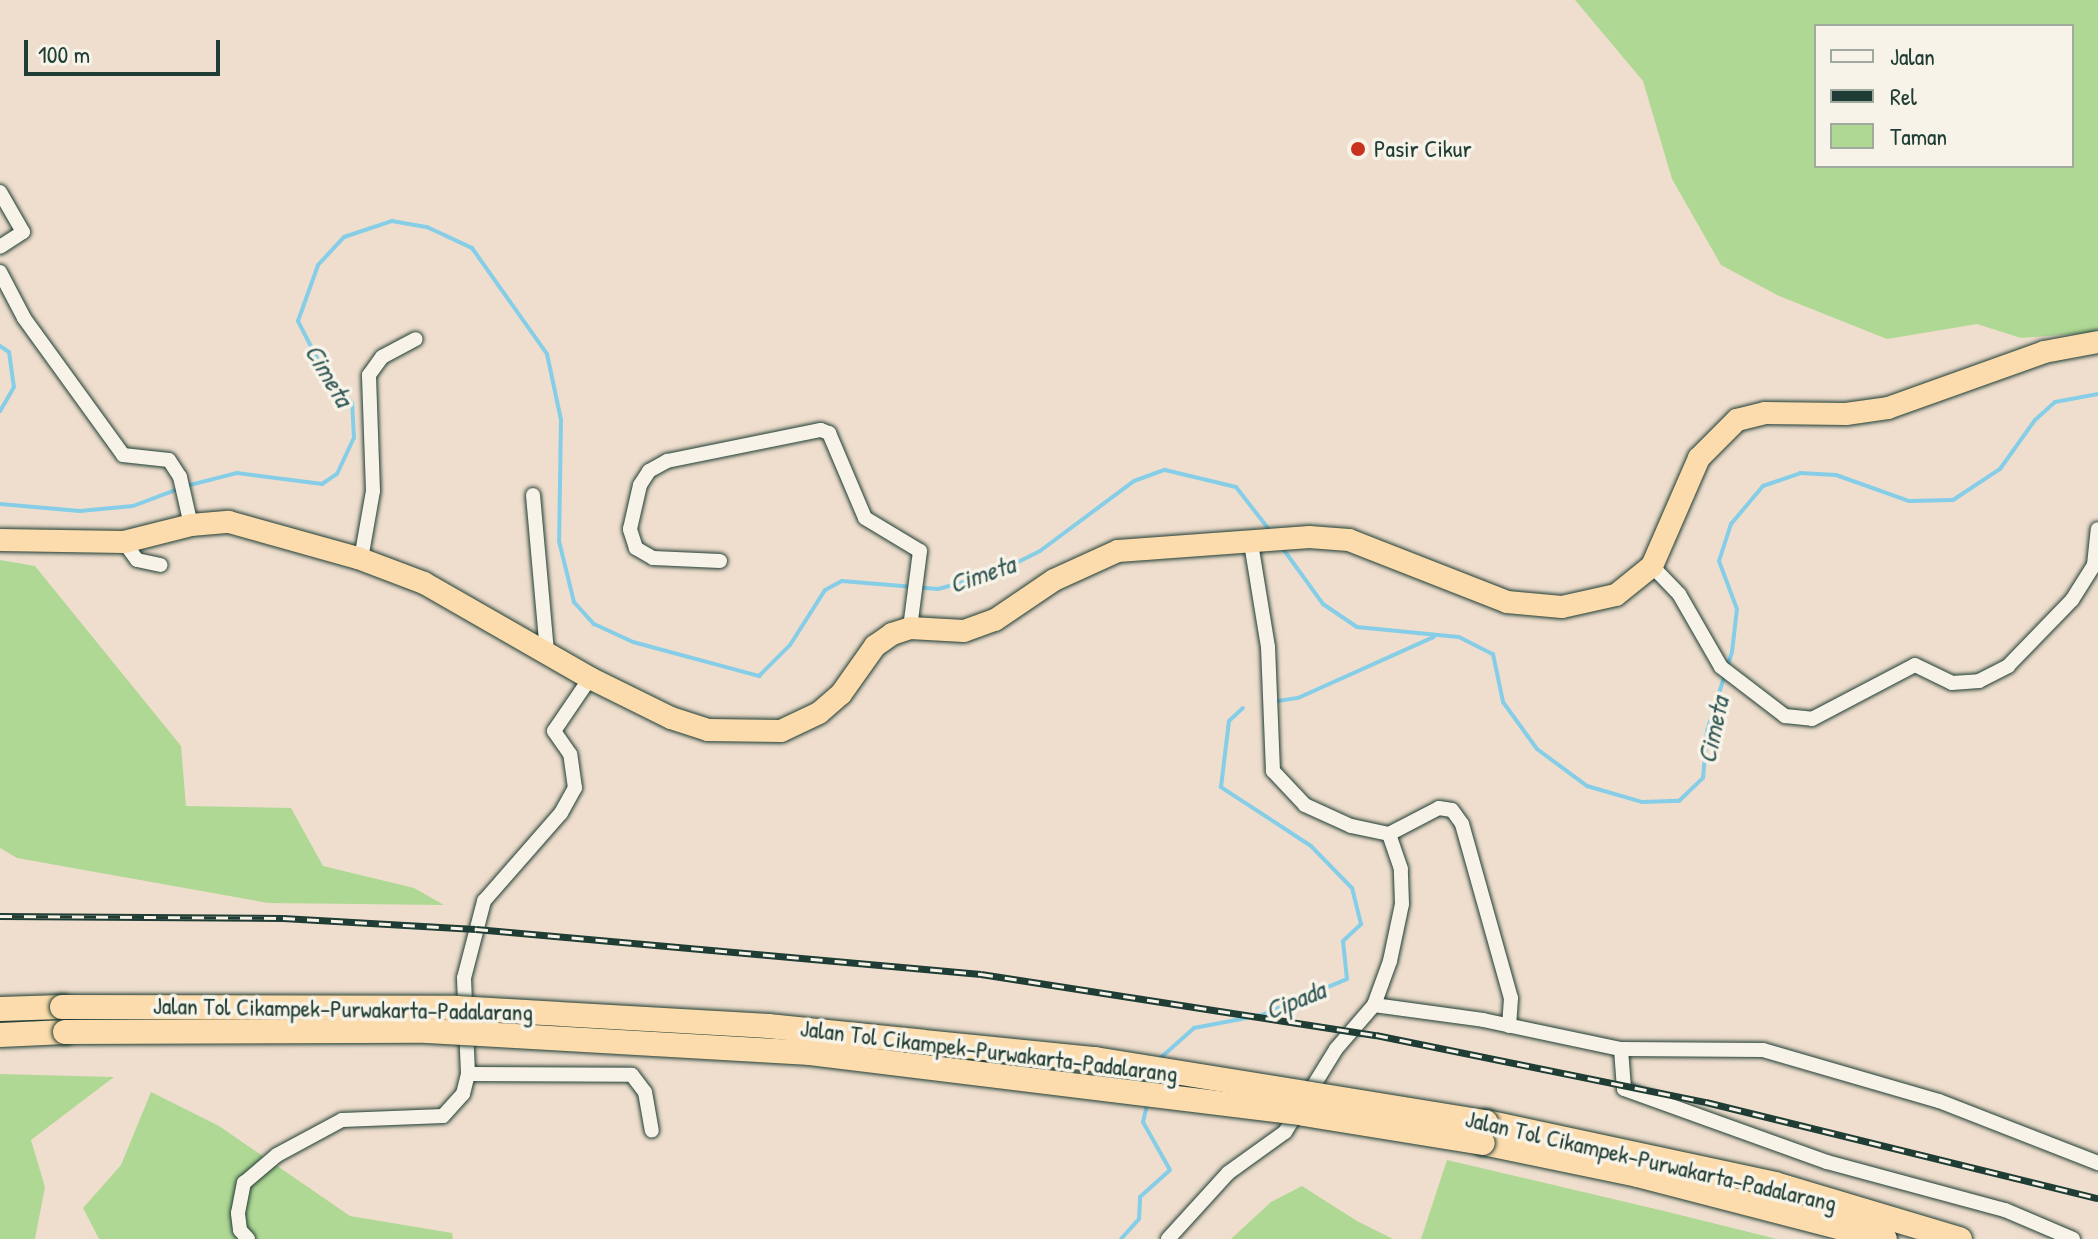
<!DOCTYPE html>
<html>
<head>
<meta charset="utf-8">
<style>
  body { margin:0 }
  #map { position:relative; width:2098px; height:1239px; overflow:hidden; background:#efdecd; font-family:"Patrick Hand",sans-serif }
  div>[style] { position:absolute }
  .green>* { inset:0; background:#b0d895 }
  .stream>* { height:4px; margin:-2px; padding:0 2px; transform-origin:2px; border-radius:2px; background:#86cee7 }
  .roads { filter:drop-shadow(0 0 2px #1f3d34) drop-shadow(0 0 2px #1f3d34) }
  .minor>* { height:14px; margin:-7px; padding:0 7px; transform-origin:7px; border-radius:7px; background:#f7f3e8 }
  .trunk>* { height:22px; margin:-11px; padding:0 11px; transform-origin:11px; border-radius:11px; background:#fcdcac }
  .motorway>* { height:24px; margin:-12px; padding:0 12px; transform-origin:12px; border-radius:12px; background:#fcdcac }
  .rail>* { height:7px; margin-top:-3.5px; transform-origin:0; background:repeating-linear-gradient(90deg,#f7f3e8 0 12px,#1f3d34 0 24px); box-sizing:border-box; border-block:2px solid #1f3d34 }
  .bridges { filter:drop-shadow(0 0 2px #1f3d34) drop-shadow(0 0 2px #1f3d34) }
  .motorway-bridge>* { height:24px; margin:-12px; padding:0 12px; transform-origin:12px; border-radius:12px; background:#fcdcac }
  .dots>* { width:22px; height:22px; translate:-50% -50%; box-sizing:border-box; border:4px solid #f7f3e8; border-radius:50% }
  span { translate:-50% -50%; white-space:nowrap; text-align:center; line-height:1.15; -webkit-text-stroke:7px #f7f3e8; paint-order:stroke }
  .poi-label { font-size:24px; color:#1f3d34 }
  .left { translate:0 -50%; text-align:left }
  .street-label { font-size:24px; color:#1f3d34 }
  .water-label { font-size:26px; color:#345a58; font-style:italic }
  .legend { position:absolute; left:1814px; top:24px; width:260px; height:144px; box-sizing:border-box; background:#f7f3e8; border:2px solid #a1aaa0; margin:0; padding:10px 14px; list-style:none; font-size:24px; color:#1f3d34 }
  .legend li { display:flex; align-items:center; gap:16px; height:40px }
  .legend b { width:40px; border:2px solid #a1aaa0 }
  .scale { position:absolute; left:24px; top:40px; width:196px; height:36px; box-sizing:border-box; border:4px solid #1f3d34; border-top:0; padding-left:10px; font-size:24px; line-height:28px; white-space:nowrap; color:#1f3d34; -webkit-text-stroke:6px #f7f3e8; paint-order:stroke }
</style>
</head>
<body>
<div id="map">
  <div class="green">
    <i style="clip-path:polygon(evenodd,1575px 0,2098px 0,2098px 332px,2021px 338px,1977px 324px,1887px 339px,1779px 296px,1721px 265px,1672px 179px,1643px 81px,1575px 0,1816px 26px,2072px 26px,2072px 166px,1816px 166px,1816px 26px)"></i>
    <i style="clip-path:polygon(0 560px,35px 566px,181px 746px,186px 806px,291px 808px,323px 866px,414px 888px,444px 905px,268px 903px,17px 858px,0 848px)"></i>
    <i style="clip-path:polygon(0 1074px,114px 1077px,31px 1140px,45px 1187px,35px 1239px,0 1239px)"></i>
    <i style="clip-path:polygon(151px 1092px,219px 1126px,350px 1216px,452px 1233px,453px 1239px,99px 1239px,83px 1208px,121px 1165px)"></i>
    <i style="clip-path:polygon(1447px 1160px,1664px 1211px,1777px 1239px,1421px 1239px)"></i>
    <i style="clip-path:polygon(1302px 1186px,1357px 1221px,1393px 1239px,1231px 1239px,1271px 1202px)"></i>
  </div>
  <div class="stream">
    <i style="left:0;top:346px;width:11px;rotate:34deg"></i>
    <i style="left:9px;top:352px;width:35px;rotate:82deg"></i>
    <i style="left:14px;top:387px;width:28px;rotate:120deg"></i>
    <i style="left:186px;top:486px;width:53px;rotate:-14.3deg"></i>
    <i style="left:237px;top:473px;width:86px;rotate:7.4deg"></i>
    <i style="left:322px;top:484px;width:18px;rotate:-34deg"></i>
    <i style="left:337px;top:474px;width:40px;rotate:-65deg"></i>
    <i style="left:354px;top:438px;width:35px;rotate:-93deg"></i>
    <i style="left:352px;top:403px;width:48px;rotate:-130deg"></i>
    <i style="left:321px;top:366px;width:51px;rotate:-117.1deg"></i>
    <i style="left:298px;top:321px;width:59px;rotate:-70.3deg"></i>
    <i style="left:318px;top:265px;width:38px;rotate:-47deg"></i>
    <i style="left:344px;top:237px;width:51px;rotate:-18.4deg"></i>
    <i style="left:392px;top:221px;width:36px;rotate:10deg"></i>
    <i style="left:427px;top:227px;width:50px;rotate:25deg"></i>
    <i style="left:472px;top:248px;width:130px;rotate:54.7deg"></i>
    <i style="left:547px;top:354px;width:67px;rotate:78deg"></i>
    <i style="left:561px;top:420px;width:121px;rotate:90.9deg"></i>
    <i style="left:559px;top:541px;width:63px;rotate:76.2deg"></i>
    <i style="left:574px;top:602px;width:30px;rotate:48deg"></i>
    <i style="left:594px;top:624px;width:43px;rotate:24.8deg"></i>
    <i style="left:633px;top:642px;width:131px;rotate:15.1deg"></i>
    <i style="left:759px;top:676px;width:44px;rotate:-45deg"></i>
    <i style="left:790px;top:645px;width:65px;rotate:-57.5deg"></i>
    <i style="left:825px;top:590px;width:19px;rotate:-28deg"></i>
    <i style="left:842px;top:581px;width:96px;rotate:4.8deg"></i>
    <i style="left:938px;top:589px;width:58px;rotate:-15deg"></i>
    <i style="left:994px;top:574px;width:51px;rotate:-26.6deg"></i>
    <i style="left:1040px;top:551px;width:117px;rotate:-36.7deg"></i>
    <i style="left:1134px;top:481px;width:33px;rotate:-20deg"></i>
    <i style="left:1165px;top:470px;width:73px;rotate:13.5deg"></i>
    <i style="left:1236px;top:487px;width:57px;rotate:52.1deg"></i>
    <i style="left:0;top:504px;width:80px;rotate:5deg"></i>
    <i style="left:80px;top:511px;width:53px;rotate:-5.4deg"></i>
    <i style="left:133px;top:506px;width:48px;rotate:-20.7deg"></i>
    <i style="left:1281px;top:546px;width:72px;rotate:54.1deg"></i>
    <i style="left:1323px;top:604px;width:41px;rotate:34.1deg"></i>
    <i style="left:1357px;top:627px;width:102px;rotate:5.6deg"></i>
    <i style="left:1459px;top:637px;width:38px;rotate:27deg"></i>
    <i style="left:1493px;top:654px;width:49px;rotate:78.2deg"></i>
    <i style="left:1503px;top:702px;width:58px;rotate:54.1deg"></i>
    <i style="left:1537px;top:749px;width:62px;rotate:36.5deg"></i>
    <i style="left:1587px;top:786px;width:57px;rotate:16.2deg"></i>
    <i style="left:1642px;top:802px;width:37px;rotate:-2deg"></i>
    <i style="left:1679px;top:801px;width:33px;rotate:-44deg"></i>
    <i style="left:1703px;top:778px;width:47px;rotate:-85.1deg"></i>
    <i style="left:1707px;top:731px;width:83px;rotate:-72.4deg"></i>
    <i style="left:1732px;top:652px;width:43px;rotate:-83.4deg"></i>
    <i style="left:1737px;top:609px;width:51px;rotate:-110.6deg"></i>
    <i style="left:1719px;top:561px;width:39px;rotate:-72deg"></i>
    <i style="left:1731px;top:524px;width:50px;rotate:-49.9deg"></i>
    <i style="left:1763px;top:486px;width:39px;rotate:-19deg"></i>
    <i style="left:1800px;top:473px;width:36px;rotate:3deg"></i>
    <i style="left:1836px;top:475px;width:77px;rotate:19.6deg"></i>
    <i style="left:1909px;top:501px;width:44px;rotate:-1.3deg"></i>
    <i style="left:1953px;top:500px;width:56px;rotate:-33.4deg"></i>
    <i style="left:2000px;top:469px;width:60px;rotate:-54.5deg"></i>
    <i style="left:2035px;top:420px;width:27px;rotate:-42deg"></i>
    <i style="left:2055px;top:402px;width:44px;rotate:-10.5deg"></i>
    <i style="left:1278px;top:701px;width:20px;rotate:-9deg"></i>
    <i style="left:1298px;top:698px;width:149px;rotate:-24.2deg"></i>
    <i style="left:1157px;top:1061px;width:50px;rotate:-41.7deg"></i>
    <i style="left:1194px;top:1028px;width:69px;rotate:-10.8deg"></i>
    <i style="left:1262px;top:1015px;width:92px;rotate:-23deg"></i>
    <i style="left:1347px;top:979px;width:38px;rotate:-96deg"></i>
    <i style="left:1343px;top:941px;width:25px;rotate:-43deg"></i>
    <i style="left:1361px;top:924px;width:37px;rotate:-104deg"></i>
    <i style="left:1352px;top:888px;width:59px;rotate:-134.3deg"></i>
    <i style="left:1311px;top:846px;width:108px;rotate:-146.8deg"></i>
    <i style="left:1221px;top:787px;width:66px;rotate:-83.1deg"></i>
    <i style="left:1229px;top:721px;width:19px;rotate:-43deg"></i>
    <i style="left:1121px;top:1239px;width:27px;rotate:-48deg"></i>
    <i style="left:1139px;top:1219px;width:22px;rotate:-87deg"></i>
    <i style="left:1140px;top:1197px;width:40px;rotate:-42deg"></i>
    <i style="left:1170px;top:1170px;width:55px;rotate:-119.4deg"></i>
    <i style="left:1143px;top:1122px;width:17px;rotate:-77deg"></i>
  </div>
  <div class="roads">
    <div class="minor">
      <i style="left:0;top:192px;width:46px;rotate:60.1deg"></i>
      <i style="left:23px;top:232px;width:27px;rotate:147deg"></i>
      <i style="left:0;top:272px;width:52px;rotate:62.4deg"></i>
      <i style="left:24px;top:318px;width:169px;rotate:54.1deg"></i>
      <i style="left:123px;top:455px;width:46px;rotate:6.2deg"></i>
      <i style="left:169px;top:460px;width:20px;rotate:57deg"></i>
      <i style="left:180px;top:477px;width:49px;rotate:77.1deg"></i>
      <i style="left:533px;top:495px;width:158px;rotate:84.9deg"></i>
      <i style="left:124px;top:542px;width:22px;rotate:54deg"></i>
      <i style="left:137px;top:560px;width:24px;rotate:12deg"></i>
      <i style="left:361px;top:559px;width:69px;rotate:-80deg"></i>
      <i style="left:373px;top:491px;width:116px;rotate:-92deg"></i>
      <i style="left:369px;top:375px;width:22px;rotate:-54deg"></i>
      <i style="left:382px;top:357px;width:38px;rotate:-28deg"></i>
      <i style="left:720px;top:561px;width:67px;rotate:-177.4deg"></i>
      <i style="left:653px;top:558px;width:20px;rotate:-150deg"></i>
      <i style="left:636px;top:548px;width:20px;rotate:-108deg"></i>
      <i style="left:630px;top:529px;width:45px;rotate:-77.2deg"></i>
      <i style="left:640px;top:485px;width:17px;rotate:-57deg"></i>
      <i style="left:649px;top:471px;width:21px;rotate:-29deg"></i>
      <i style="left:667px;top:461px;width:157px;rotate:-11.4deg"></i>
      <i style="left:821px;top:430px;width:9px;rotate:21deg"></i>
      <i style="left:829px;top:433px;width:92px;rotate:67deg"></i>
      <i style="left:865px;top:518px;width:64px;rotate:31deg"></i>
      <i style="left:920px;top:551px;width:78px;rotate:97.4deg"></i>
      <i style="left:1652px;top:566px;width:39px;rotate:46deg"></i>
      <i style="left:1679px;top:594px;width:84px;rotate:60.1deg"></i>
      <i style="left:1721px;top:667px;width:81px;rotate:37.4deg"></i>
      <i style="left:1785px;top:716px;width:27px;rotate:6deg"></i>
      <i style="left:1812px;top:719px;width:116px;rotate:-27.7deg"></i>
      <i style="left:1915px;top:665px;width:41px;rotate:25.9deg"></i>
      <i style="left:1952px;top:683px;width:27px;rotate:-4deg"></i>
      <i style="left:1979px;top:681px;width:33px;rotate:-27deg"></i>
      <i style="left:2008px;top:666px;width:92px;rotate:-45.9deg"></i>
      <i style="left:2072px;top:600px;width:41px;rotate:-57.8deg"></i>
      <i style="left:2094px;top:565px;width:36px;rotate:-84deg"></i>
      <i style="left:1389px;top:834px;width:56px;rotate:-27.5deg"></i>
      <i style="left:1439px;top:808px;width:13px;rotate:9deg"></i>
      <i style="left:1452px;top:810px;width:17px;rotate:54deg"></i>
      <i style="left:1462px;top:824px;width:181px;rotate:74.3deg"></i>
      <i style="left:1511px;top:998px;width:28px;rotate:94deg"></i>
      <i style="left:1374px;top:1005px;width:110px;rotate:7.8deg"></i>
      <i style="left:1483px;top:1020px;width:141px;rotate:11.9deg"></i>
      <i style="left:1621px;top:1049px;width:142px;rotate:0.4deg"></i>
      <i style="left:1763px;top:1050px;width:183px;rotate:16.2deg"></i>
      <i style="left:1939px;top:1101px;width:171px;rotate:21.3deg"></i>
      <i style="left:1621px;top:1049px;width:40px;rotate:85.7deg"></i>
      <i style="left:1624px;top:1089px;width:216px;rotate:19.8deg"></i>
      <i style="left:1827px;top:1162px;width:184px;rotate:15.1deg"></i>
      <i style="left:2005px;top:1210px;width:74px;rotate:23.1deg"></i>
      <i style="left:468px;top:1074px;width:164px;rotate:0.3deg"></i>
      <i style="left:632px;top:1075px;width:21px;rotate:53deg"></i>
      <i style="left:645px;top:1092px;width:39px;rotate:80deg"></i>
      <i style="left:248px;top:1239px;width:12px;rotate:-132deg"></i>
      <i style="left:240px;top:1230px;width:17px;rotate:-97deg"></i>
      <i style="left:238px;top:1213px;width:31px;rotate:-79deg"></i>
      <i style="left:244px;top:1183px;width:43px;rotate:-40.3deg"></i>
      <i style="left:277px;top:1155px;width:74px;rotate:-28.3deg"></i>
      <i style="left:342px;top:1120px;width:101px;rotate:-2.3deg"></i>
      <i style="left:443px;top:1116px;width:30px;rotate:-48deg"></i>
      <i style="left:463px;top:1094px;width:21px;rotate:-76deg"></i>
      <i style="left:468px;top:1074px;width:96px;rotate:-92.4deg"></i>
      <i style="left:464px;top:978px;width:80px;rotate:-75.4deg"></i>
      <i style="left:484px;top:901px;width:117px;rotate:-48.8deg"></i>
      <i style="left:561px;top:813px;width:29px;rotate:-61deg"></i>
      <i style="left:575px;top:788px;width:34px;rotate:-98deg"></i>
      <i style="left:570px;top:754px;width:28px;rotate:-125deg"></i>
      <i style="left:554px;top:731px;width:64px;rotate:-55.8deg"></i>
      <i style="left:1168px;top:1239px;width:89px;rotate:-47.7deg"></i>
      <i style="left:1228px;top:1173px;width:70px;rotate:-35.7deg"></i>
      <i style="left:1285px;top:1132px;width:97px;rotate:-58.4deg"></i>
      <i style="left:1336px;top:1049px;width:58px;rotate:-49.2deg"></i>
      <i style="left:1374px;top:1005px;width:47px;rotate:-70deg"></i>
      <i style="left:1390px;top:961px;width:58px;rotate:-78.1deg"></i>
      <i style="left:1402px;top:904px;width:35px;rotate:-92deg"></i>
      <i style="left:1401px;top:869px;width:37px;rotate:-109deg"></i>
      <i style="left:1389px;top:834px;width:39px;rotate:-168deg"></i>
      <i style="left:1351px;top:826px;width:51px;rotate:-155.5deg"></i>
      <i style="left:1305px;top:805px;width:47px;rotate:-133.3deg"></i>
      <i style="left:1273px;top:771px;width:124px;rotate:-92.3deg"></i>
      <i style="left:1268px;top:647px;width:105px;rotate:-99.3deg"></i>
    </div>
    <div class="trunk">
      <i style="left:0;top:540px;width:124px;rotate:0.9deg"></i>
      <i style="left:124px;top:542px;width:69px;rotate:-14.2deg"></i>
      <i style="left:191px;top:525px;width:38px;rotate:-5deg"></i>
      <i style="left:229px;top:522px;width:134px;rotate:15.6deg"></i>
      <i style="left:358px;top:558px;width:71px;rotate:20.7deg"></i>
      <i style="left:424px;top:583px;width:191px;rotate:29.8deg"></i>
      <i style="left:590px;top:678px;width:90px;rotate:26.3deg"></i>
      <i style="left:671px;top:718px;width:39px;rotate:18deg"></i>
      <i style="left:708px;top:730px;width:73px;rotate:0.8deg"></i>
      <i style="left:781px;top:731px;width:42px;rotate:-25.3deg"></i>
      <i style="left:819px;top:713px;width:29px;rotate:-41deg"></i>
      <i style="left:841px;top:694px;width:59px;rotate:-54.7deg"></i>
      <i style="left:875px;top:646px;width:21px;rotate:-35deg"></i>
      <i style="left:892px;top:634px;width:19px;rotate:-18deg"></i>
      <i style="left:910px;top:628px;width:54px;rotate:3.2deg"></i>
      <i style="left:964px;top:631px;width:33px;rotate:-20deg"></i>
      <i style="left:995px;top:620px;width:71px;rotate:-34.1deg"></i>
      <i style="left:1054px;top:580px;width:70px;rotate:-24.4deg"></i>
      <i style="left:1118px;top:551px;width:192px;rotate:-4.2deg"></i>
      <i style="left:1309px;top:537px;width:40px;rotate:4.3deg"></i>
      <i style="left:1349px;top:540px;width:170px;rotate:21.4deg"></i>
      <i style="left:1507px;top:602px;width:55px;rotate:5.2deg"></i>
      <i style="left:1562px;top:607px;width:55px;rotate:-12.5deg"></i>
      <i style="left:1616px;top:595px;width:46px;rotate:-38.9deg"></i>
      <i style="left:1652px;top:566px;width:118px;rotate:-66.5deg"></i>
      <i style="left:1699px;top:458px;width:54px;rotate:-45deg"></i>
      <i style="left:1737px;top:420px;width:29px;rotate:-14deg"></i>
      <i style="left:1765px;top:413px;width:81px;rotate:0.7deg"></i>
      <i style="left:1846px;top:414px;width:42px;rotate:-8.1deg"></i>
      <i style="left:1888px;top:408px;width:166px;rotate:-19.7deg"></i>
      <i style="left:2044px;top:352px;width:55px;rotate:-10.5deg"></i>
    </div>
    <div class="motorway">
      <i style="left:0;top:1009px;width:62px;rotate:-1.8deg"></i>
      <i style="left:0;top:1035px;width:65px;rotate:-2.6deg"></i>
      <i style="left:1486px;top:1122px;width:296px;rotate:12.1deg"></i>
      <i style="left:1775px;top:1184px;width:193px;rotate:16.6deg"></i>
      <i style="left:1483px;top:1143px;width:157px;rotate:11.7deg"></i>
      <i style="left:1637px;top:1175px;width:256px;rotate:14.5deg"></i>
    </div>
  </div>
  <div class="rail">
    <i style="left:0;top:916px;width:283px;rotate:0.4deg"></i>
    <i style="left:283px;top:918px;width:193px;rotate:3.3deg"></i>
    <i style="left:476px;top:929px;width:507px;rotate:5.09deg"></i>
    <i style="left:981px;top:974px;width:400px;rotate:8.8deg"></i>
    <i style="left:1376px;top:1035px;width:337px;rotate:11.5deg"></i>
    <i style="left:1706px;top:1102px;width:404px;rotate:13.8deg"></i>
  </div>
  <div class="bridges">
    <div class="motorway-bridge">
      <i style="left:62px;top:1007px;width:394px;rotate:0.1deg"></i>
      <i style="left:456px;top:1008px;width:313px;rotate:3.3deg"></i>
      <i style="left:768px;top:1026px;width:329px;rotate:5.8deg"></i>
      <i style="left:1095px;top:1059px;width:396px;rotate:9.2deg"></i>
      <i style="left:65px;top:1032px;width:363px;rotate:-0.2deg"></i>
      <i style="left:428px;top:1031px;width:383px;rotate:3.3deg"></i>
      <i style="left:810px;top:1053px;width:498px;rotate:7deg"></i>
      <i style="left:1304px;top:1114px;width:181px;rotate:9.2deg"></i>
    </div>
  </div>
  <div class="dots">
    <i style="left:1358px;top:149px;background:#c8321e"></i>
  </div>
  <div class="poi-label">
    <span class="left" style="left:1374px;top:149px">Pasir Cikur</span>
  </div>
  <div class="street-label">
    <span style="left:343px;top:1009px;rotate:1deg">Jalan Tol Cikampek–Purwakarta–Padalarang</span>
    <span style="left:989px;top:1051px;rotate:7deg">Jalan Tol Cikampek–Purwakarta–Padalarang</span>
    <span style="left:1651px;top:1161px;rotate:13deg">Jalan Tol Cikampek–Purwakarta–Padalarang</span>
  </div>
  <div class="water-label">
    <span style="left:329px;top:375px;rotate:59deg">Cimeta</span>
    <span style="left:982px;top:574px;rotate:-19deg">Cimeta</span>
    <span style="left:1713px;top:730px;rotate:-78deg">Cimeta</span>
    <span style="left:1295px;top:1000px;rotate:-22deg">Cipada</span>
  </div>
  <ul class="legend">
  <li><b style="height:10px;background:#f7f3e8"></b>Jalan</li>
  <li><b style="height:10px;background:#1f3d34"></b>Rel</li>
  <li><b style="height:22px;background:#b0d895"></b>Taman</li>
  </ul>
  <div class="scale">100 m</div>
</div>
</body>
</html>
